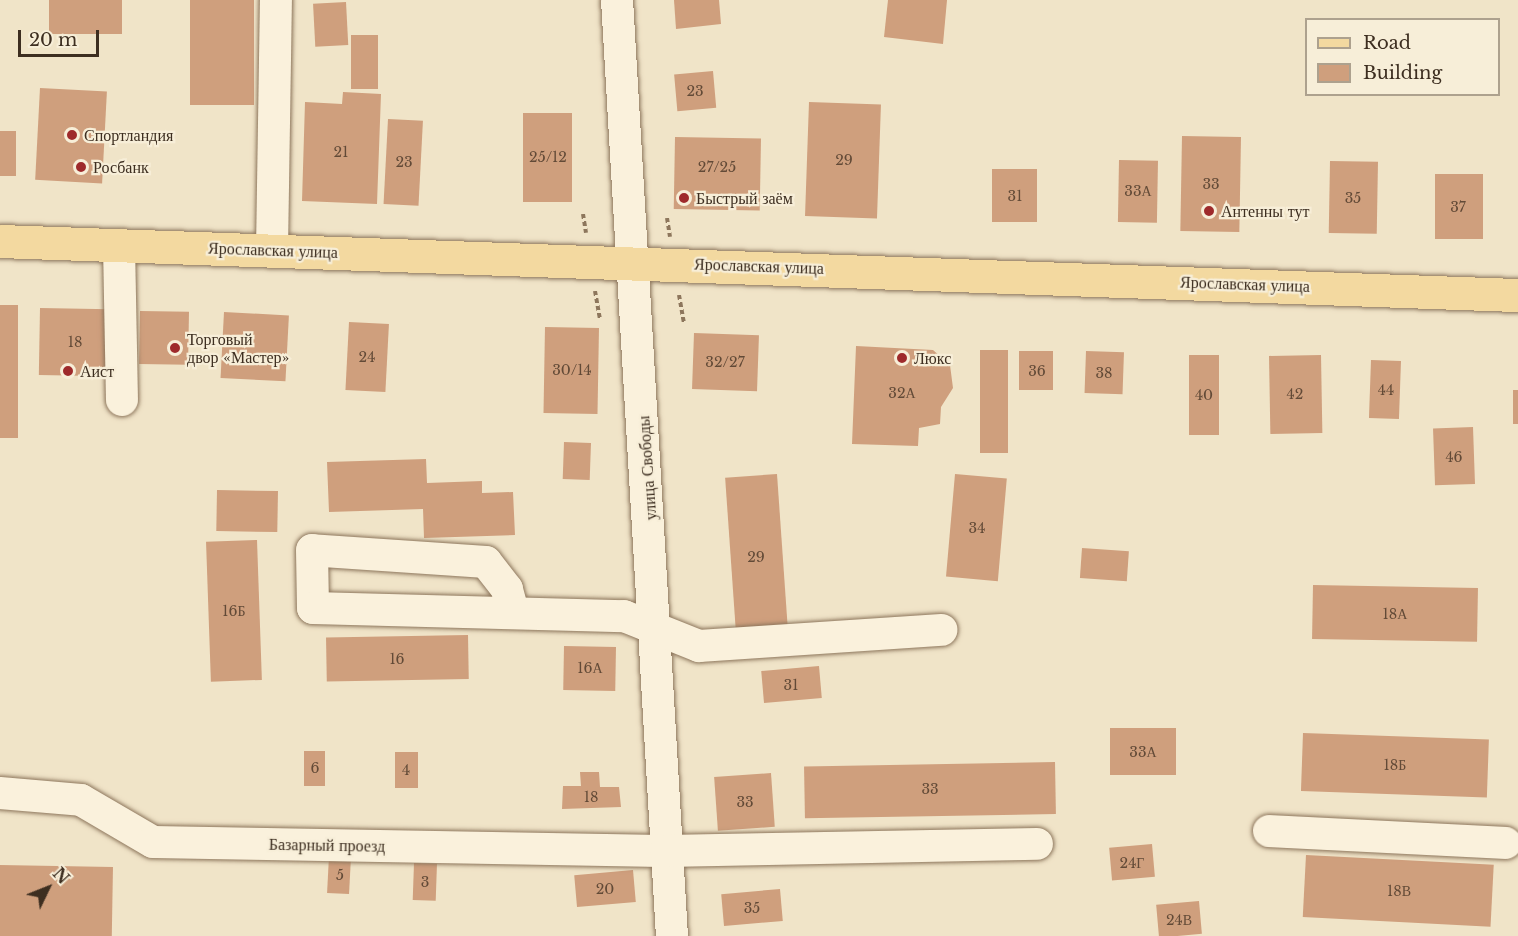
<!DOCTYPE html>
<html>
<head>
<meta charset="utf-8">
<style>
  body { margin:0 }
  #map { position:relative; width:1518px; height:936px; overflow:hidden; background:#f0e4c8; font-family:"Libre Baskerville",serif }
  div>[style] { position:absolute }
  .building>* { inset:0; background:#cf9f7d; transform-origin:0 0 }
  .path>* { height:4px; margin-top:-2px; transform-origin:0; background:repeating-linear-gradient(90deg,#8d765c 0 4.5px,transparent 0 7.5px) }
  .roads { filter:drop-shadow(0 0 2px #8d765c) drop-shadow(0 0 2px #8d765c) }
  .minor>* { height:32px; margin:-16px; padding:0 16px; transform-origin:16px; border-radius:16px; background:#faf1dc }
  .major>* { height:33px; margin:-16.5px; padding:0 16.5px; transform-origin:16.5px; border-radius:16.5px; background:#f3d9a0 }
  .dots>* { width:16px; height:16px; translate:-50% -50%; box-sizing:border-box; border:3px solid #f7eed8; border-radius:50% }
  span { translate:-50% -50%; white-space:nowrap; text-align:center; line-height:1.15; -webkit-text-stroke:4.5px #f7eed8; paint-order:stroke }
  .number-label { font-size:14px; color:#624a37 }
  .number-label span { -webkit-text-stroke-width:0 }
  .poi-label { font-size:16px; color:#3d2e20 }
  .left { translate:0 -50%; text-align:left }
  .street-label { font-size:16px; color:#3d2e20 }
  .legend { position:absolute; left:1305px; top:18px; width:195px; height:78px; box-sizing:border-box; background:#f7eed8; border:2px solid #ada18e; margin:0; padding:8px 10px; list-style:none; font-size:18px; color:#3d2e20 }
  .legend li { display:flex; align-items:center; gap:12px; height:30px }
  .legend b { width:30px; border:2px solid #ada18e }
  .north { position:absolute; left:18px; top:858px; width:60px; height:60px; -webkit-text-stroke:4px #f7eed8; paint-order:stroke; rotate:47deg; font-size:16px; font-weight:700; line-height:24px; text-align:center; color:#3d2e20 }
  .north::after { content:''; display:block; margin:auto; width:21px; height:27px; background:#3d2e20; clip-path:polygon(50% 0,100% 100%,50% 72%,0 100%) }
  .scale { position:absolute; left:18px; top:30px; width:81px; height:27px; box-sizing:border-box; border:3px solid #3d2e20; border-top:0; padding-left:8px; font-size:18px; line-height:21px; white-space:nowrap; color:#3d2e20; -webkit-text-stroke:4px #f7eed8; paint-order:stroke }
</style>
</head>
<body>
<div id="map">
  <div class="building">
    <i style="left:49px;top:0;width:73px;height:34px"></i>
    <i style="left:190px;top:0;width:64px;height:105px"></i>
    <i style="clip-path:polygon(674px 0,719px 0,721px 24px,676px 29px)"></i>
    <i style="clip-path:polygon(888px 0,947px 0,943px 44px,884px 37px)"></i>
    <i style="left:346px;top:2px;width:43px;height:33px;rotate:87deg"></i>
    <i style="left:351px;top:35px;width:27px;height:54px"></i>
    <i style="left:713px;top:71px;width:37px;height:39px;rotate:85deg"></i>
    <i style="left:40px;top:88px;width:67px;height:92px;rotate:3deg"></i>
    <i style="clip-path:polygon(343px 92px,381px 94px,377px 204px,302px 201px,305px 102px,342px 104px)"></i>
    <i style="left:809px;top:102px;width:72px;height:114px;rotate:2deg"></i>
    <i style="left:523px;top:113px;width:49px;height:89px"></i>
    <i style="left:388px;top:119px;width:35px;height:85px;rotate:3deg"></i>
    <i style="left:0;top:131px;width:16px;height:45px"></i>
    <i style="left:1182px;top:136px;width:59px;height:95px;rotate:1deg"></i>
    <i style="left:675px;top:137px;width:86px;height:72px;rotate:1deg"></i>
    <i style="left:1119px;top:160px;width:39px;height:62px;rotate:1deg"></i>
    <i style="left:1330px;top:161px;width:48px;height:72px;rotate:1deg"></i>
    <i style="left:992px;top:169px;width:45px;height:53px"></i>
    <i style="left:1435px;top:174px;width:48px;height:65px"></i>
    <i style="left:0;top:305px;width:18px;height:133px"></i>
    <i style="left:40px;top:308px;width:70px;height:67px;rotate:1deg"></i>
    <i style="left:140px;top:311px;width:49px;height:53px;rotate:1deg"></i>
    <i style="left:224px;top:312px;width:65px;height:66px;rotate:3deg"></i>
    <i style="left:349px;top:322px;width:40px;height:68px;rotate:3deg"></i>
    <i style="left:545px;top:327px;width:54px;height:86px;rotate:1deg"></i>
    <i style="left:694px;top:333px;width:65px;height:56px;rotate:2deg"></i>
    <i style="clip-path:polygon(856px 346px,933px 350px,950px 365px,953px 388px,941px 407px,940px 424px,919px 428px,918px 446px,852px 444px)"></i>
    <i style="left:980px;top:350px;width:28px;height:103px"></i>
    <i style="left:1053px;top:351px;width:39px;height:34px;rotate:90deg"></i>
    <i style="left:1086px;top:351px;width:38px;height:42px;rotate:2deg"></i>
    <i style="left:1189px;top:355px;width:30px;height:80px"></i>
    <i style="left:1321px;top:355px;width:78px;height:52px;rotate:89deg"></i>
    <i style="left:1371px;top:360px;width:30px;height:58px;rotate:2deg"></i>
    <i style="left:1513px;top:390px;width:5px;height:34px"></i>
    <i style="left:1473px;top:427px;width:57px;height:40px;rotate:88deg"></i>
    <i style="left:564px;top:442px;width:27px;height:37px;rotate:2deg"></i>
    <i style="clip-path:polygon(426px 459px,427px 483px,482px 481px,482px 493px,513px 492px,515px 535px,424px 538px,423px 509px,329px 512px,327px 462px)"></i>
    <i style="left:777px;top:474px;width:163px;height:52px;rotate:86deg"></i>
    <i style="left:955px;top:474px;width:52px;height:103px;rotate:5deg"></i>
    <i style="left:217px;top:490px;width:61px;height:41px;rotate:1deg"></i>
    <i style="left:257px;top:540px;width:140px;height:51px;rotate:88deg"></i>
    <i style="left:1082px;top:548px;width:47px;height:30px;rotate:4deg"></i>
    <i style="left:1313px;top:585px;width:165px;height:54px;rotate:1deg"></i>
    <i style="left:468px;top:635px;width:44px;height:142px;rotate:89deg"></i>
    <i style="left:564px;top:646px;width:52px;height:44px;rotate:1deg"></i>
    <i style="left:819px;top:666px;width:32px;height:58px;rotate:85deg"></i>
    <i style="left:1176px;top:728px;width:47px;height:66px;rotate:90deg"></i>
    <i style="left:1303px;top:733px;width:186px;height:58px;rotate:2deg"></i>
    <i style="left:304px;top:751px;width:21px;height:35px"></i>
    <i style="left:395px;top:752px;width:23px;height:36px"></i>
    <i style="left:1055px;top:762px;width:52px;height:251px;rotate:89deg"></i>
    <i style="clip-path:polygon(580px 772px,599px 772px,600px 787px,619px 787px,621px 807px,562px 809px,563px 786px,581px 786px)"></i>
    <i style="left:771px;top:773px;width:54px;height:57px;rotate:86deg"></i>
    <i style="left:1152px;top:844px;width:33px;height:43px;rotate:85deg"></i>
    <i style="left:1306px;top:855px;width:188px;height:62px;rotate:3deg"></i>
    <i style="left:329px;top:856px;width:22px;height:37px;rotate:3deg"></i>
    <i style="left:414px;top:863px;width:23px;height:37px;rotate:2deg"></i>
    <i style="left:0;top:865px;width:113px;height:71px;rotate:1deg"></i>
    <i style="left:633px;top:870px;width:32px;height:59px;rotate:85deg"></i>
    <i style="left:780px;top:889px;width:32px;height:59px;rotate:85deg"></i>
    <i style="left:1199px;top:901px;width:33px;height:43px;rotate:85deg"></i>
  </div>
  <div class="path">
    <i style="left:583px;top:214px;width:19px;rotate:81deg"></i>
    <i style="left:667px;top:218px;width:19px;rotate:81deg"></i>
    <i style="left:595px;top:291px;width:29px;rotate:80deg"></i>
    <i style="left:679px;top:295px;width:28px;rotate:80deg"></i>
  </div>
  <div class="roads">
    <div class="minor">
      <i style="left:617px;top:0;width:938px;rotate:86.64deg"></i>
      <i style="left:119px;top:245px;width:155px;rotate:88.9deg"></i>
      <i style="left:272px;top:250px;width:250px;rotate:-89.1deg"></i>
      <i style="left:513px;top:612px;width:24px;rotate:-105deg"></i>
      <i style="left:507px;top:589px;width:34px;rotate:-128deg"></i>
      <i style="left:486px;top:562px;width:174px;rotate:-176.1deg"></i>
      <i style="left:312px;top:550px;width:58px;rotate:89deg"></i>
      <i style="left:313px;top:608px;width:311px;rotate:1.5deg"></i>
      <i style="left:624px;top:616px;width:81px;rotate:21.8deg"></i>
      <i style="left:699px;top:646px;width:243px;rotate:-3.8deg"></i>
      <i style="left:0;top:793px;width:81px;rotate:4.9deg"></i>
      <i style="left:81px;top:800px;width:83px;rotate:30.3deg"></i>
      <i style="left:153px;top:842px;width:513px;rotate:1.01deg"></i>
      <i style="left:666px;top:851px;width:371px;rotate:-1.1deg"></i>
      <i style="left:1269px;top:831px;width:237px;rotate:2.9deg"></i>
    </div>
    <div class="major">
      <i style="left:0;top:241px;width:1519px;rotate:2.04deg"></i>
    </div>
  </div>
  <div class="dots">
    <i style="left:72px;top:135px;background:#9e2a2b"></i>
    <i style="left:81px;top:167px;background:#9e2a2b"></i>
    <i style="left:684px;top:198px;background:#9e2a2b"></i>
    <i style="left:1209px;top:211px;background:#9e2a2b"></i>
    <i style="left:175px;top:348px;background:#9e2a2b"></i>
    <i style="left:902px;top:358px;background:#9e2a2b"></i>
    <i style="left:68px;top:371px;background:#9e2a2b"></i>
  </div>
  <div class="number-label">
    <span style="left:695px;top:91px">23</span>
    <span style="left:341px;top:152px">21</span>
    <span style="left:548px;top:157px">25/12</span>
    <span style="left:844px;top:160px">29</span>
    <span style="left:404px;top:162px">23</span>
    <span style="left:717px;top:167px">27/25</span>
    <span style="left:1211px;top:184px">33</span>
    <span style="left:1138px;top:191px">33А</span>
    <span style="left:1015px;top:196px">31</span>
    <span style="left:1353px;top:198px">35</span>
    <span style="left:1458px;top:207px">37</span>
    <span style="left:75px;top:342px">18</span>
    <span style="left:367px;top:357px">24</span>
    <span style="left:725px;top:362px">32/27</span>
    <span style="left:572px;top:370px">30/14</span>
    <span style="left:1037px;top:371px">36</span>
    <span style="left:1104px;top:373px">38</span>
    <span style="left:1386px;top:390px">44</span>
    <span style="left:902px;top:393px">32А</span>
    <span style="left:1295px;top:394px">42</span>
    <span style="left:1204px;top:395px">40</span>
    <span style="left:1454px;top:457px">46</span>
    <span style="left:977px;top:528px">34</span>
    <span style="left:756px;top:557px">29</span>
    <span style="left:234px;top:611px">16Б</span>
    <span style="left:1395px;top:614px">18А</span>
    <span style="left:397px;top:659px">16</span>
    <span style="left:590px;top:668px">16А</span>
    <span style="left:791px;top:685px">31</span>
    <span style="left:1143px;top:752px">33А</span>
    <span style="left:1395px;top:765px">18Б</span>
    <span style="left:315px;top:768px">6</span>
    <span style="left:406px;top:770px">4</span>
    <span style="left:930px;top:789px">33</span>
    <span style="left:591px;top:797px">18</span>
    <span style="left:745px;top:802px">33</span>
    <span style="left:1132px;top:863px">24Г</span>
    <span style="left:340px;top:875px">5</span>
    <span style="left:425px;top:882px">3</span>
    <span style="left:605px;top:889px">20</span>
    <span style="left:1399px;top:891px">18В</span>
    <span style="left:752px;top:908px">35</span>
    <span style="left:1179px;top:920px">24В</span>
  </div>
  <div class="poi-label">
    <span class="left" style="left:84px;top:135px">Спортландия</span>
    <span class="left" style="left:93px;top:167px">Росбанк</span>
    <span class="left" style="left:696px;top:198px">Быстрый заём</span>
    <span class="left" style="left:1221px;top:211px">Антенны тут</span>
    <span class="left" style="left:187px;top:348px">Торговый<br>двор «Мастер»</span>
    <span class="left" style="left:914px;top:358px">Люкс</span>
    <span class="left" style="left:80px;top:371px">Аист</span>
  </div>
  <div class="street-label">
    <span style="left:273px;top:250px;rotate:2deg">Ярославская улица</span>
    <span style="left:759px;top:266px;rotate:2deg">Ярославская улица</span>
    <span style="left:1245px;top:284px;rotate:2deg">Ярославская улица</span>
    <span style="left:647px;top:468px;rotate:-94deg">улица Свободы</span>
    <span style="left:327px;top:845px;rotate:1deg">Базарный проезд</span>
  </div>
  <ul class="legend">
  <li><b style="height:8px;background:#f3d9a0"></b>Road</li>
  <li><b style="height:16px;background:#cf9f7d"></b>Building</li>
  </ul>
  <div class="north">N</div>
  <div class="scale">20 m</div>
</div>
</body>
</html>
